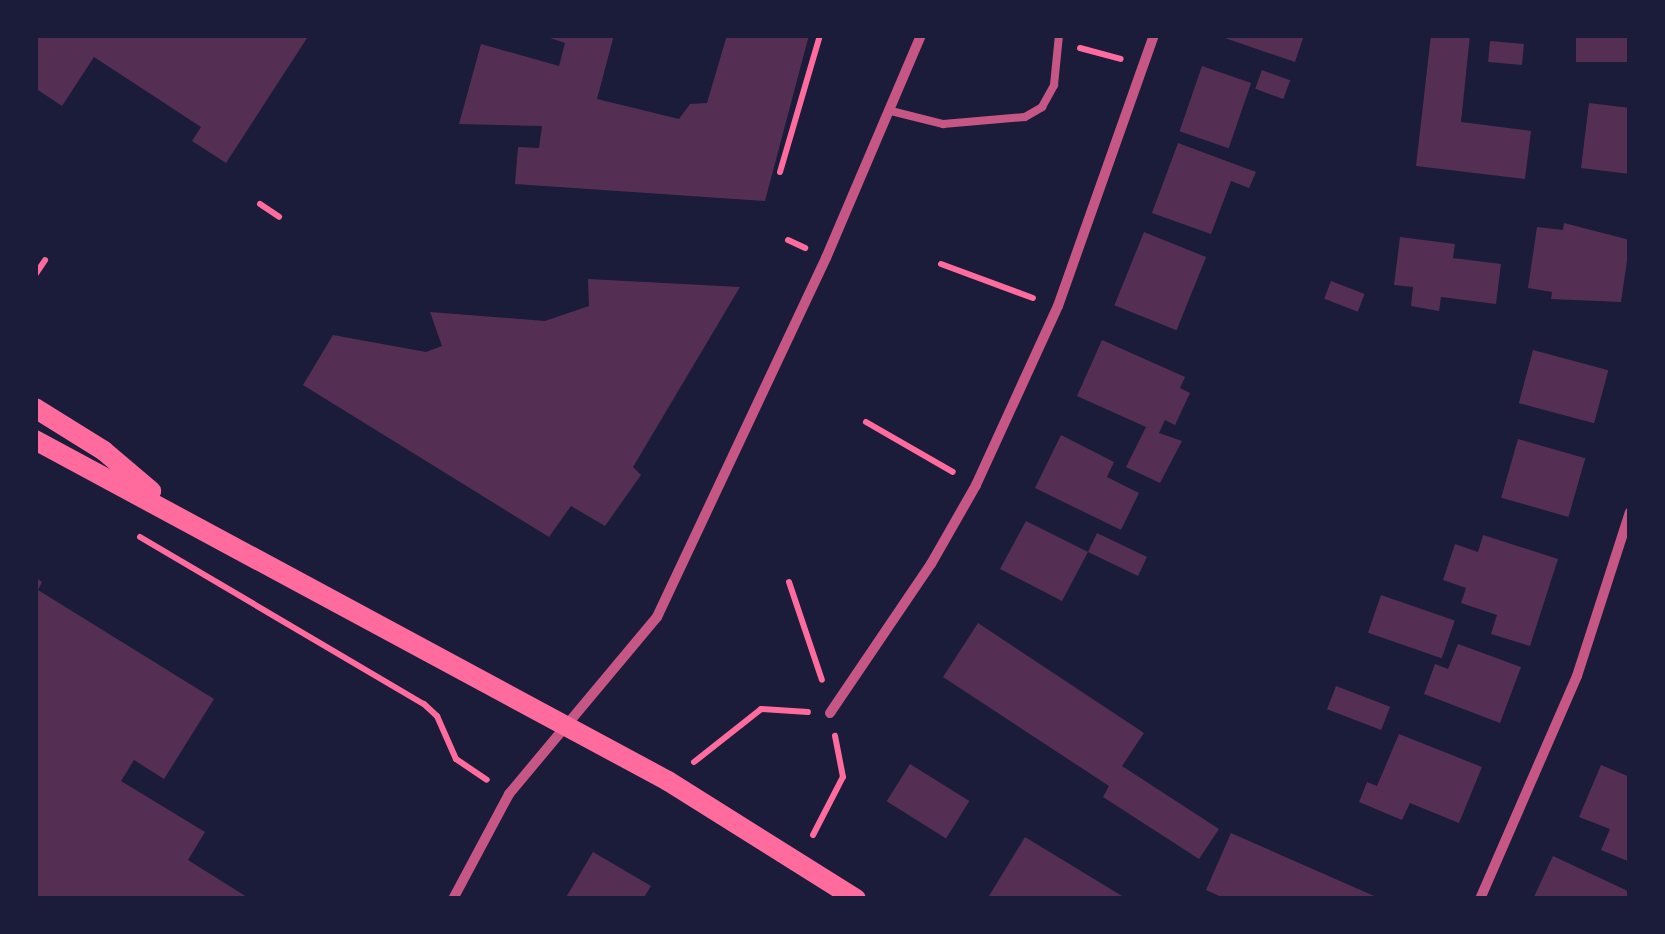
<!DOCTYPE html>
<html>
<head>
<meta charset="utf-8">
<style>
  body { margin:0 }
  #map { position:relative; width:1665px; height:934px; overflow:hidden; background:#1b1b3a; font-family:"Playfair Display",serif }
  div>[style] { position:absolute }
  .building>* { inset:0; background:#542f53; transform-origin:0 0 }
  .path>* { height:6px; margin:-3px; padding:0 3px; transform-origin:3px; border-radius:3px; background:#ff6b9d }
  .service>* { height:8px; margin:-4px; padding:0 4px; transform-origin:4px; border-radius:4px; background:#c65784 }
  .minor>* { height:10px; margin:-5px; padding:0 5px; transform-origin:5px; border-radius:5px; background:#c65784 }
  .secondary>* { height:20px; margin:-10px; padding:0 10px; transform-origin:10px; border-radius:10px; background:#ff6b9d }
  span { translate:-50% -50%; white-space:nowrap; text-align:center; line-height:1.15; -webkit-text-stroke:9px #1b1b3a; paint-order:stroke }
  .frame { position:absolute; inset:0; border:38px solid #1b1b3a; pointer-events:none }
</style>
</head>
<body>
<div id="map">
  <div class="building">
    <i style="clip-path:polygon(35px 35px,309px 35px,226px 163px,192px 141px,201px 127px,94px 57px,62px 106px,35px 88px)"></i>
    <i style="clip-path:polygon(541px 35px,614px 35px,597px 99px,679px 119px,690px 104px,707px 103px,727px 35px,809px 35px,765px 201px,515px 184px,518px 147px,539px 148px,542px 126px,459px 124px,481px 44px,559px 66px,565px 43px)"></i>
    <i style="clip-path:polygon(1216px 35px,1304px 35px,1295px 62px)"></i>
    <i style="clip-path:polygon(1431px 35px,1470px 35px,1461px 122px,1531px 131px,1525px 179px,1416px 166px)"></i>
    <i style="left:1576px;top:35px;width:54px;height:27px"></i>
    <i style="left:1490px;top:41px;width:34px;height:21px;rotate:5deg"></i>
    <i style="left:1202px;top:66px;width:52px;height:69px;rotate:19deg"></i>
    <i style="left:1262px;top:70px;width:30px;height:20px;rotate:20deg"></i>
    <i style="clip-path:polygon(1589px 103px,1630px 108px,1630px 174px,1581px 168px)"></i>
    <i style="clip-path:polygon(1178px 143px,1256px 172px,1249px 188px,1231px 181px,1211px 234px,1152px 213px)"></i>
    <i style="clip-path:polygon(1564px 223px,1630px 240px,1621px 302px,1551px 299px,1552px 292px,1528px 288px,1537px 227px,1563px 230px)"></i>
    <i style="left:1144px;top:232px;width:67px;height:79px;rotate:22deg"></i>
    <i style="clip-path:polygon(1400px 237px,1455px 244px,1453px 258px,1501px 264px,1496px 304px,1441px 297px,1439px 311px,1411px 306px,1413px 287px,1394px 285px)"></i>
    <i style="clip-path:polygon(588px 279px,740px 287px,633px 467px,641px 475px,605px 526px,571px 506px,549px 537px,303px 385px,333px 335px,426px 352px,442px 346px,430px 312px,545px 321px,589px 306px)"></i>
    <i style="left:1331px;top:281px;width:36px;height:19px;rotate:21deg"></i>
    <i style="clip-path:polygon(1102px 340px,1185px 377px,1180px 388px,1190px 393px,1175px 425px,1165px 420px,1159px 433px,1182px 441px,1160px 483px,1126px 467px,1146px 427px,1077px 396px)"></i>
    <i style="left:1533px;top:350px;width:78px;height:55px;rotate:15deg"></i>
    <i style="clip-path:polygon(1061px 435px,1114px 462px,1107px 477px,1139px 493px,1121px 530px,1035px 488px)"></i>
    <i style="left:1518px;top:439px;width:70px;height:61px;rotate:16deg"></i>
    <i style="clip-path:polygon(1026px 521px,1088px 552px,1097px 533px,1147px 557px,1138px 576px,1088px 552px,1062px 601px,1000px 569px)"></i>
    <i style="clip-path:polygon(1483px 535px,1558px 559px,1530px 646px,1491px 634px,1497px 615px,1461px 603px,1466px 588px,1443px 580px,1455px 544px,1478px 552px)"></i>
    <i style="clip-path:polygon(35px 577px,42px 582px,38px 590px,214px 699px,164px 779px,134px 760px,121px 781px,205px 832px,188px 860px,250px 899px,35px 899px)"></i>
    <i style="left:1381px;top:595px;width:78px;height:40px;rotate:19deg"></i>
    <i style="clip-path:polygon(978px 623px,1144px 733px,1122px 766px,1219px 829px,1199px 859px,1103px 797px,1109px 786px,943px 677px)"></i>
    <i style="clip-path:polygon(1458px 644px,1521px 667px,1500px 723px,1424px 694px,1435px 664px,1448px 669px)"></i>
    <i style="left:1336px;top:686px;width:58px;height:25px;rotate:21deg"></i>
    <i style="clip-path:polygon(1399px 734px,1482px 767px,1459px 823px,1410px 803px,1402px 820px,1359px 802px,1367px 782px,1377px 786px)"></i>
    <i style="left:910px;top:764px;width:70px;height:44px;rotate:32deg"></i>
    <i style="clip-path:polygon(1601px 765px,1630px 777px,1630px 862px,1601px 850px,1610px 829px,1579px 817px)"></i>
    <i style="clip-path:polygon(1231px 833px,1381px 899px,1226px 899px,1206px 890px)"></i>
    <i style="clip-path:polygon(1025px 837px,1127px 899px,989px 896px)"></i>
    <i style="clip-path:polygon(593px 852px,651px 886px,643px 899px,565px 899px)"></i>
    <i style="clip-path:polygon(1553px 856px,1630px 892px,1630px 899px,1533px 899px)"></i>
  </div>
  <div class="path">
    <i style="left:1080px;top:48px;width:42px;rotate:15deg"></i>
    <i style="left:780px;top:172px;width:143px;rotate:-73.7deg"></i>
    <i style="left:260px;top:204px;width:23px;rotate:34deg"></i>
    <i style="left:788px;top:240px;width:19px;rotate:25deg"></i>
    <i style="left:941px;top:264px;width:98px;rotate:20.3deg"></i>
    <i style="left:35px;top:275px;width:18px;rotate:-56deg"></i>
    <i style="left:866px;top:422px;width:100px;rotate:29.9deg"></i>
    <i style="left:140px;top:537px;width:329px;rotate:30.5deg"></i>
    <i style="left:424px;top:704px;width:18px;rotate:43deg"></i>
    <i style="left:437px;top:716px;width:47px;rotate:66.2deg"></i>
    <i style="left:456px;top:759px;width:37px;rotate:34deg"></i>
    <i style="left:789px;top:582px;width:103px;rotate:71.4deg"></i>
    <i style="left:694px;top:762px;width:85px;rotate:-38.3deg"></i>
    <i style="left:761px;top:709px;width:47px;rotate:3.7deg"></i>
    <i style="left:813px;top:835px;width:65px;rotate:-62.7deg"></i>
    <i style="left:843px;top:777px;width:42px;rotate:-101deg"></i>
  </div>
  <div class="service">
    <i style="left:891px;top:111px;width:54px;rotate:14deg"></i>
    <i style="left:943px;top:124px;width:82px;rotate:-4.9deg"></i>
    <i style="left:1025px;top:117px;width:20px;rotate:-30deg"></i>
    <i style="left:1042px;top:107px;width:25px;rotate:-61deg"></i>
    <i style="left:1054px;top:85px;width:50px;rotate:-84.3deg"></i>
  </div>
  <div class="minor">
    <i style="left:830px;top:713px;width:180px;rotate:-55.9deg"></i>
    <i style="left:931px;top:564px;width:91px;rotate:-60.3deg"></i>
    <i style="left:976px;top:485px;width:197px;rotate:-65.4deg"></i>
    <i style="left:1058px;top:306px;width:288px;rotate:-70.5deg"></i>
    <i style="left:453px;top:899px;width:119px;rotate:-61.9deg"></i>
    <i style="left:509px;top:794px;width:231px;rotate:-50.1deg"></i>
    <i style="left:657px;top:617px;width:397px;rotate:-64.8deg"></i>
    <i style="left:826px;top:258px;width:242px;rotate:-66.9deg"></i>
    <i style="left:1480px;top:899px;width:243px;rotate:-66.5deg"></i>
    <i style="left:1577px;top:676px;width:172px;rotate:-72.1deg"></i>
  </div>
  <div class="secondary">
    <i style="left:35px;top:408px;width:81px;rotate:31.9deg"></i>
    <i style="left:104px;top:451px;width:62px;rotate:40.4deg"></i>
    <i style="left:35px;top:440px;width:719px;rotate:28.31deg"></i>
    <i style="left:668px;top:781px;width:222px;rotate:32.1deg"></i>
  </div>
  <div class="frame"></div>
</div>
</body>
</html>
